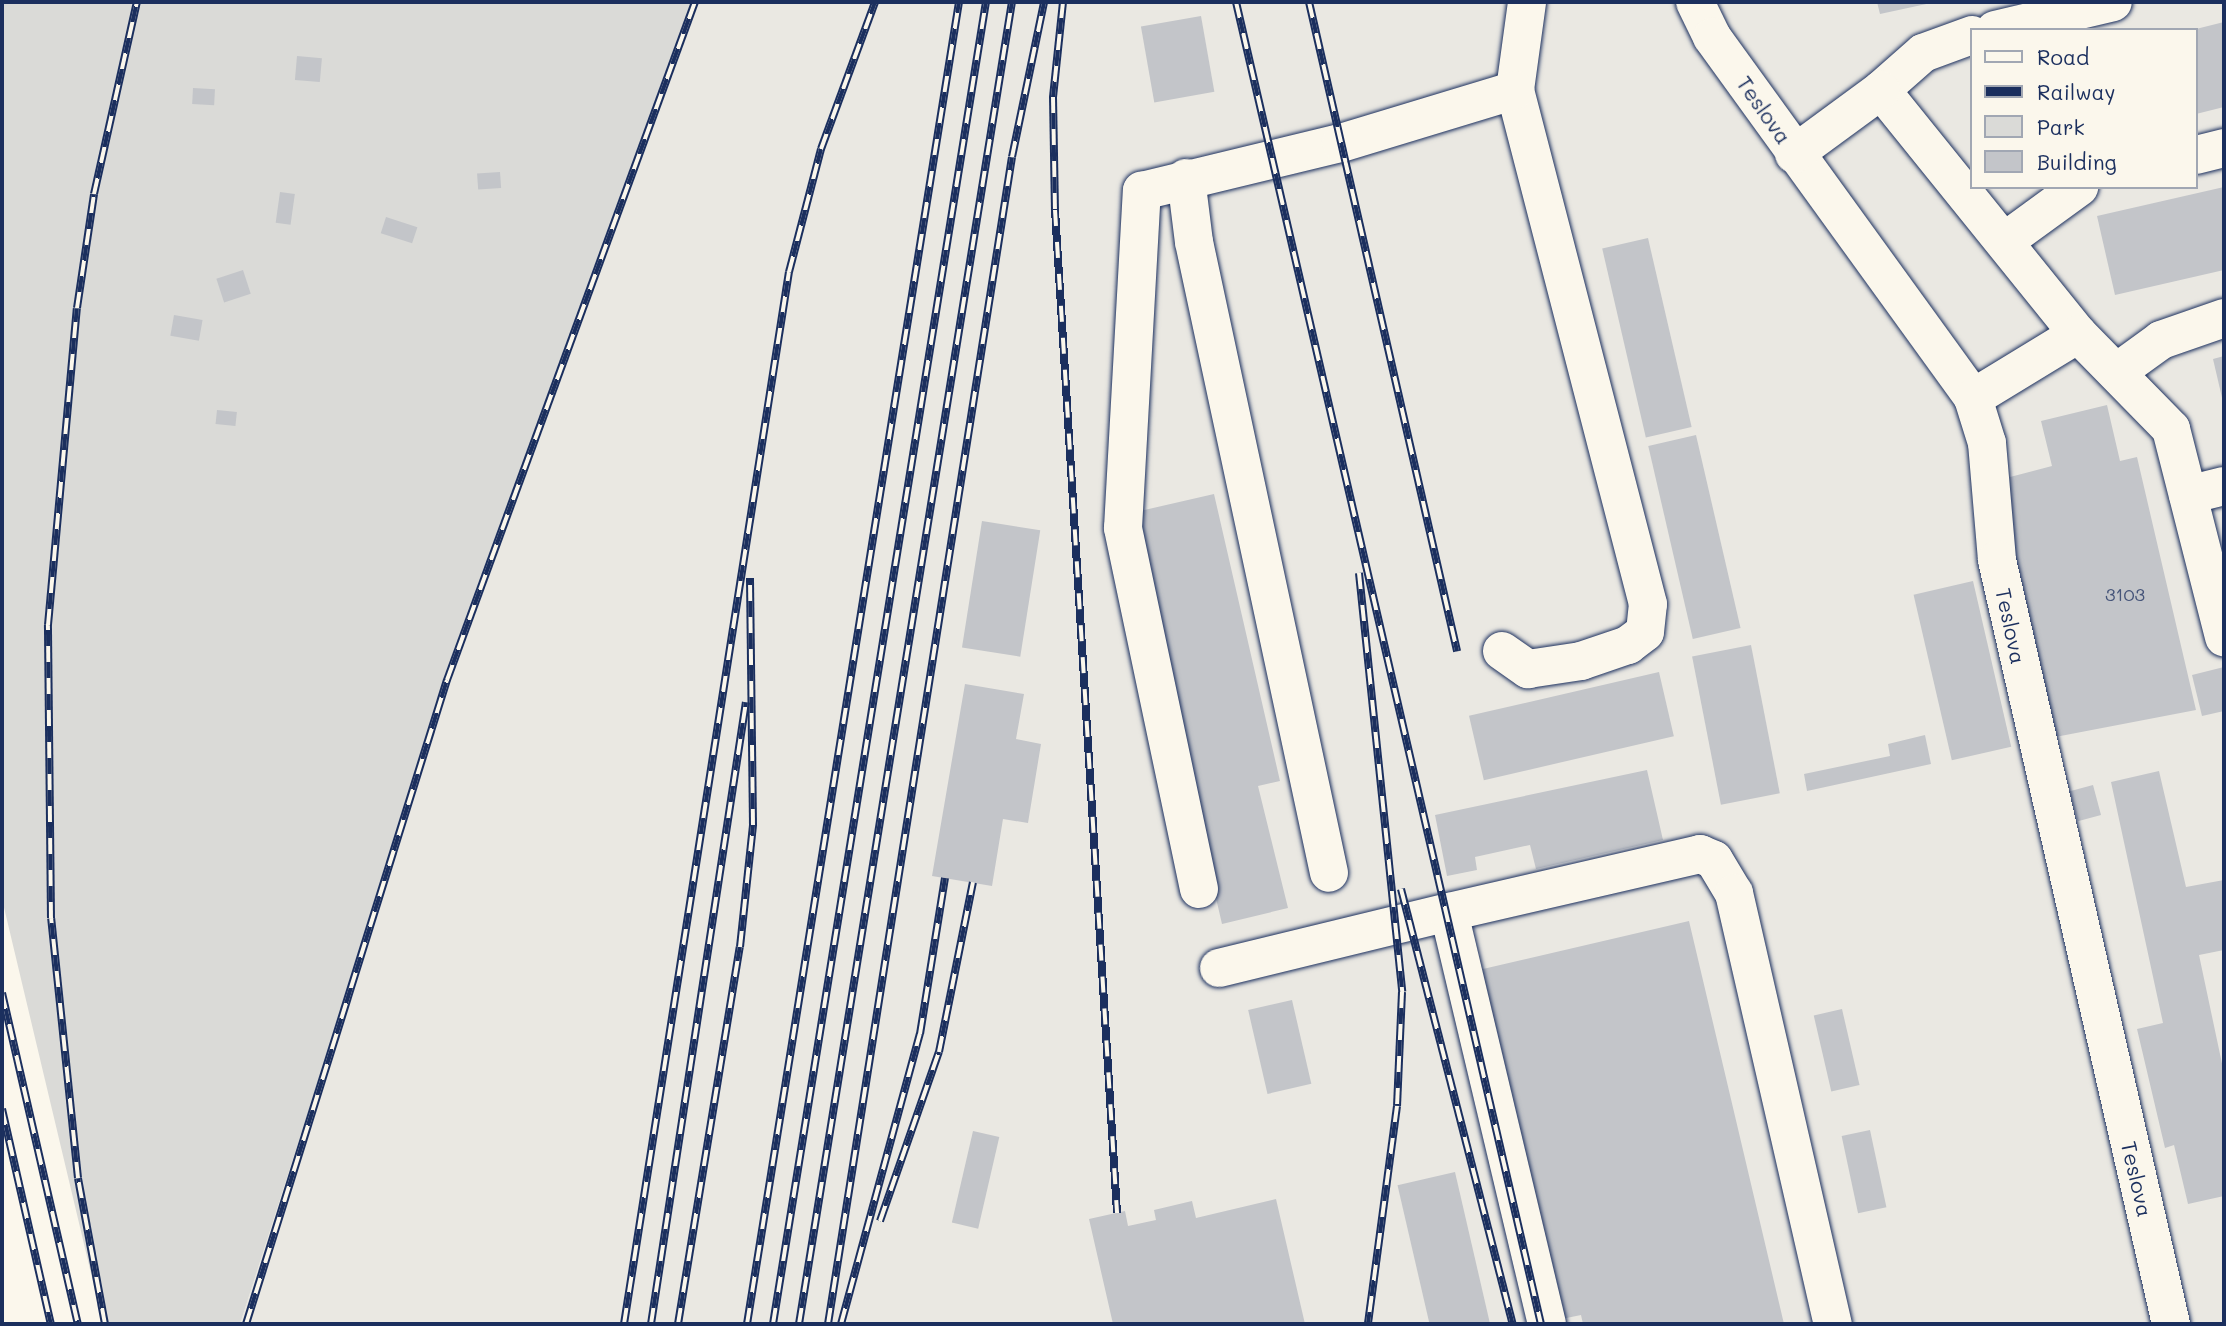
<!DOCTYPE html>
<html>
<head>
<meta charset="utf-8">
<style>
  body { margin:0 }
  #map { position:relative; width:2226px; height:1326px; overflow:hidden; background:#fbf7ec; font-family:Mali,sans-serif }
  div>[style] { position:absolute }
  .built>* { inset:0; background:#eae8e2 }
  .green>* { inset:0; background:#dadad7 }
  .building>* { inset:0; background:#c3c5c9; transform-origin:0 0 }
  .roads { filter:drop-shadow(0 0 2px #1b2f5e) drop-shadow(0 0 2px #1b2f5e) }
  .minor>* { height:38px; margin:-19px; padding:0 19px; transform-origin:19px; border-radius:19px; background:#fbf7ec }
  .rail>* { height:8px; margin-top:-4px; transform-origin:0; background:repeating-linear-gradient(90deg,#fbf7ec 0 16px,#1b2f5e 0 32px); box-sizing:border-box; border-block:2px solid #1b2f5e }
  span { translate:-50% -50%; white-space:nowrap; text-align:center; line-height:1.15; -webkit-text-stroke:5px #fbf7ec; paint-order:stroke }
  .number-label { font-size:18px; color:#455479 }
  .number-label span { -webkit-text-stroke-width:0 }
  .street-label { font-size:21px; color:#1b2f5e }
  .frame { position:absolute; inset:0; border:4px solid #1b2f5e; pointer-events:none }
  .legend { position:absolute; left:1970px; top:28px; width:228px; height:161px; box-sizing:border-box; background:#fbf7ec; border:2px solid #a1a7b3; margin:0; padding:9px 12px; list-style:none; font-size:21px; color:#1b2f5e }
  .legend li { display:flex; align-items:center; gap:14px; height:35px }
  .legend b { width:35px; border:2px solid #a1a7b3 }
</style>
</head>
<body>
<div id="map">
  <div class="built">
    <i style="clip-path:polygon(evenodd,699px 2px,2224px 2px,2224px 1324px,240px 1324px,447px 680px,699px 2px,1972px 30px,2196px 30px,2196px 187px,1972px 187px,1972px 30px)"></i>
  </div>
  <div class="green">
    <i style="clip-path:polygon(2px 2px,699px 2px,447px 680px,240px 1324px,103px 1324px,2px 899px)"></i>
  </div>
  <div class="building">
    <i style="clip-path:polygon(1877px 2px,1931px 2px,1931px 3px,1880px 14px)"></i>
    <i style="left:1201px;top:16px;width:77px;height:61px;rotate:80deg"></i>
    <i style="clip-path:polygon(2224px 22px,2224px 107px,2196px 114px,2196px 29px)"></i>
    <i style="left:297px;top:56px;width:25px;height:24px;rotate:5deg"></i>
    <i style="left:193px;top:88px;width:22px;height:16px;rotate:3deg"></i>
    <i style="left:500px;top:172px;width:16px;height:23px;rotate:86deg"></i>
    <i style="clip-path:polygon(2224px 187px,2224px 270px,2115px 295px,2097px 216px)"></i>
    <i style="left:280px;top:192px;width:15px;height:31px;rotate:8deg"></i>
    <i style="left:386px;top:217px;width:33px;height:17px;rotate:18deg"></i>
    <i style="left:1648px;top:238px;width:194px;height:47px;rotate:77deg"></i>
    <i style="left:243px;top:270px;width:25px;height:28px;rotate:72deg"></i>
    <i style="left:174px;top:315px;width:29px;height:21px;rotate:10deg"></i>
    <i style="clip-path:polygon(2224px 356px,2224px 402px,2223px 402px,2213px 359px)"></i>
    <i style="clip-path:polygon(2107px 405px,2120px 461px,2137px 457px,2196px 710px,2050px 738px,2010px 558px,2010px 477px,2052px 466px,2041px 421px)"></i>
    <i style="left:217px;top:410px;width:20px;height:14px;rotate:6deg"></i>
    <i style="left:1696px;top:435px;width:198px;height:49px;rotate:77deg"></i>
    <i style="clip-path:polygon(1214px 494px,1280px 781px,1258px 786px,1288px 908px,1222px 924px,1127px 514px)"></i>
    <i style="left:982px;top:521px;width:59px;height:128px;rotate:9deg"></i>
    <i style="left:1973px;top:581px;width:170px;height:61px;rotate:77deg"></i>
    <i style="left:1751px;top:645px;width:151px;height:60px;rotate:79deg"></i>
    <i style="clip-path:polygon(2224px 667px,2224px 711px,2202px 716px,2192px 675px)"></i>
    <i style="left:1659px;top:672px;width:66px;height:195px;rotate:77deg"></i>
    <i style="clip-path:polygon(965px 684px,1024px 694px,1016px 739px,1041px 744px,1028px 823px,1003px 819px,992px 886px,932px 876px)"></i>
    <i style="clip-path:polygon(1925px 735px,1931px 764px,1807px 791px,1804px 774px,1890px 756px,1888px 744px)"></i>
    <i style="clip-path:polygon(1647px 770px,1663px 840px,1536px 869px,1530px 845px,1475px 857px,1477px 870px,1447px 876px,1435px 815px)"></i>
    <i style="clip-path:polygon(2159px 771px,2186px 887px,2224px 880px,2224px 950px,2199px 955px,2224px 1073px,2224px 1196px,2188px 1204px,2174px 1145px,2165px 1148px,2137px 1029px,2163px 1023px,2111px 782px)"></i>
    <i style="left:2093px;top:785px;width:31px;height:24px;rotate:75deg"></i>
    <i style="clip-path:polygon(1689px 921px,1784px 1324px,1583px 1324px,1581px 1315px,1552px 1321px,1470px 972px)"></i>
    <i style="left:1292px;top:1000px;width:86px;height:45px;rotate:77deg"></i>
    <i style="left:1842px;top:1009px;width:78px;height:29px;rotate:77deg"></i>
    <i style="left:1870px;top:1130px;width:79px;height:29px;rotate:78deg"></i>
    <i style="left:973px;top:1131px;width:27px;height:94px;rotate:13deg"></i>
    <i style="left:1455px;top:1172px;width:156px;height:59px;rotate:77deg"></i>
    <i style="clip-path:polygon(1276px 1199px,1305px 1324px,1113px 1324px,1089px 1219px,1125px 1211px,1128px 1226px,1156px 1220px,1154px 1210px,1192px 1201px,1196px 1218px)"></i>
  </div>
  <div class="roads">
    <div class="minor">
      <i style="left:1695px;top:2px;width:39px;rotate:64deg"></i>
      <i style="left:1712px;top:37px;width:445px;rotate:54.1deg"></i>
      <i style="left:1973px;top:398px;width:47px;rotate:72.7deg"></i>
      <i style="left:1987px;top:443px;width:117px;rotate:85.1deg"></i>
      <i style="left:1997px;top:560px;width:784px;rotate:77.17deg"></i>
      <i style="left:1995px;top:30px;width:121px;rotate:-13.3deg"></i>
      <i style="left:1972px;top:35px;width:52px;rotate:159.8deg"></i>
      <i style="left:1923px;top:53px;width:56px;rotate:138.6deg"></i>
      <i style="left:1881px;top:90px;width:314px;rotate:51.1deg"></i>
      <i style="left:1794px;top:154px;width:108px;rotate:-36.3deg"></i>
      <i style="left:2196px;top:155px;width:29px;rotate:-14deg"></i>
      <i style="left:1186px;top:178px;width:64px;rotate:82.9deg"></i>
      <i style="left:1194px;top:242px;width:645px;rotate:77.92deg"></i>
      <i style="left:2005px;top:241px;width:92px;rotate:-36.1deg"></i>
      <i style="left:2117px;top:372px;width:54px;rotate:-36deg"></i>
      <i style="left:2161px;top:340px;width:67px;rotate:-19.2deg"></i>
      <i style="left:1973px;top:398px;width:123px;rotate:-31.4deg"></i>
      <i style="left:2078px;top:334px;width:133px;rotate:45.6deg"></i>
      <i style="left:2171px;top:429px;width:215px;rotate:75.7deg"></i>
      <i style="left:2188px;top:495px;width:37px;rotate:-14deg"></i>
      <i style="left:1502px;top:651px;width:32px;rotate:35deg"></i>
      <i style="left:1528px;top:669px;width:54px;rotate:-8.6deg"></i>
      <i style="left:1581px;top:661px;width:50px;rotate:-18.8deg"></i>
      <i style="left:1628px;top:645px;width:21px;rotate:-37deg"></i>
      <i style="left:1645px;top:632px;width:28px;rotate:-84deg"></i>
      <i style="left:1648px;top:604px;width:531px;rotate:-104.51deg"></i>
      <i style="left:1515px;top:90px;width:89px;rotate:-82.2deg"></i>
      <i style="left:1199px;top:889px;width:369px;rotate:-101.9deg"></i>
      <i style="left:1123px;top:528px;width:338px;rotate:-86.8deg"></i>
      <i style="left:1142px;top:191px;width:205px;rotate:-13.6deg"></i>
      <i style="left:1341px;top:143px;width:182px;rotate:-16.9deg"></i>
      <i style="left:1219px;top:968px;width:237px;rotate:-13.7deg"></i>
      <i style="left:1547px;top:1324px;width:423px;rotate:-103.4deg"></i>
      <i style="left:1449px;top:912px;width:258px;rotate:-13deg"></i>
      <i style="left:1700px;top:854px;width:15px;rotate:23deg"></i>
      <i style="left:1714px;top:860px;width:39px;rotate:59deg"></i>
      <i style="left:1734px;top:893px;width:442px;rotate:77.1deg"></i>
    </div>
  </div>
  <div class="rail">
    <i style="left:1063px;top:2px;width:96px;rotate:96deg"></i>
    <i style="left:1053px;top:97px;width:113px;rotate:89deg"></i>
    <i style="left:1055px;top:210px;width:1005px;rotate:86.46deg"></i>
    <i style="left:1236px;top:2px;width:1357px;rotate:77.01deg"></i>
    <i style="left:1309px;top:2px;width:666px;rotate:77.15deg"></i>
    <i style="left:1359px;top:573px;width:421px;rotate:84.1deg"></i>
    <i style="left:1402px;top:992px;width:114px;rotate:92.5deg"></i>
    <i style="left:1397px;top:1106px;width:220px;rotate:97.6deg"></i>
    <i style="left:1401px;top:889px;width:449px;rotate:75.6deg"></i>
    <i style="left:2px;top:993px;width:340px;rotate:77.1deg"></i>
    <i style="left:2px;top:1109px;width:221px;rotate:77.2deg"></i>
    <i style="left:880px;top:1221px;width:179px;rotate:-70.8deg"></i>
    <i style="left:939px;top:1052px;width:173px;rotate:-78.7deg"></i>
    <i style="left:105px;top:1324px;width:148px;rotate:-100.5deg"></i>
    <i style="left:78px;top:1178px;width:261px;rotate:-95.9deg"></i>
    <i style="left:51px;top:918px;width:293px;rotate:-90.6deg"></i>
    <i style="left:48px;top:625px;width:318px;rotate:-84.8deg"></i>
    <i style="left:77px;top:308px;width:115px;rotate:-81.5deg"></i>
    <i style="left:94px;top:194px;width:197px;rotate:-77.4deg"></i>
    <i style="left:246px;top:1324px;width:675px;rotate:-72.67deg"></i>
    <i style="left:447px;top:680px;width:722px;rotate:-69.91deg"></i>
    <i style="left:624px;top:1324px;width:1065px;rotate:-81.09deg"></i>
    <i style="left:789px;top:272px;width:127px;rotate:-75.4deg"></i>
    <i style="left:821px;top:149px;width:157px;rotate:-69.8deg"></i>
    <i style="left:651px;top:1324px;width:629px;rotate:-81.32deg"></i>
    <i style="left:678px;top:1324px;width:382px;rotate:-80.7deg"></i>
    <i style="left:740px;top:947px;width:123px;rotate:-83.9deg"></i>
    <i style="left:753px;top:825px;width:247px;rotate:-90.7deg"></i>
    <i style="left:747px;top:1324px;width:1339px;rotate:-80.89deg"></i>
    <i style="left:773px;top:1324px;width:1339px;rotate:-80.85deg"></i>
    <i style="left:799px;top:1324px;width:1339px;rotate:-80.85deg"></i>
    <i style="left:828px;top:1324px;width:1181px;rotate:-81.04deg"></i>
    <i style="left:1012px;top:157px;width:158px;rotate:-78.3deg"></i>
    <i style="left:841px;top:1324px;width:301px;rotate:-74.8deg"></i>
    <i style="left:920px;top:1034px;width:158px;rotate:-80.9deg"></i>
  </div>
  <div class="number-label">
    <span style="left:2125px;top:594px">3103</span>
  </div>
  <div class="street-label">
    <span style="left:1764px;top:110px;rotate:55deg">Teslova</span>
    <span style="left:2011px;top:626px;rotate:78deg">Teslova</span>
    <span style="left:2137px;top:1179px;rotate:77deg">Teslova</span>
  </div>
  <div class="frame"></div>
  <ul class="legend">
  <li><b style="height:9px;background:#fbf7ec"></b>Road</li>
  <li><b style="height:9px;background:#1b2f5e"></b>Railway</li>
  <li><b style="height:19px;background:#dadad7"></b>Park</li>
  <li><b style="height:19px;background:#c3c5c9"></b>Building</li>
  </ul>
</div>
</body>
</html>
